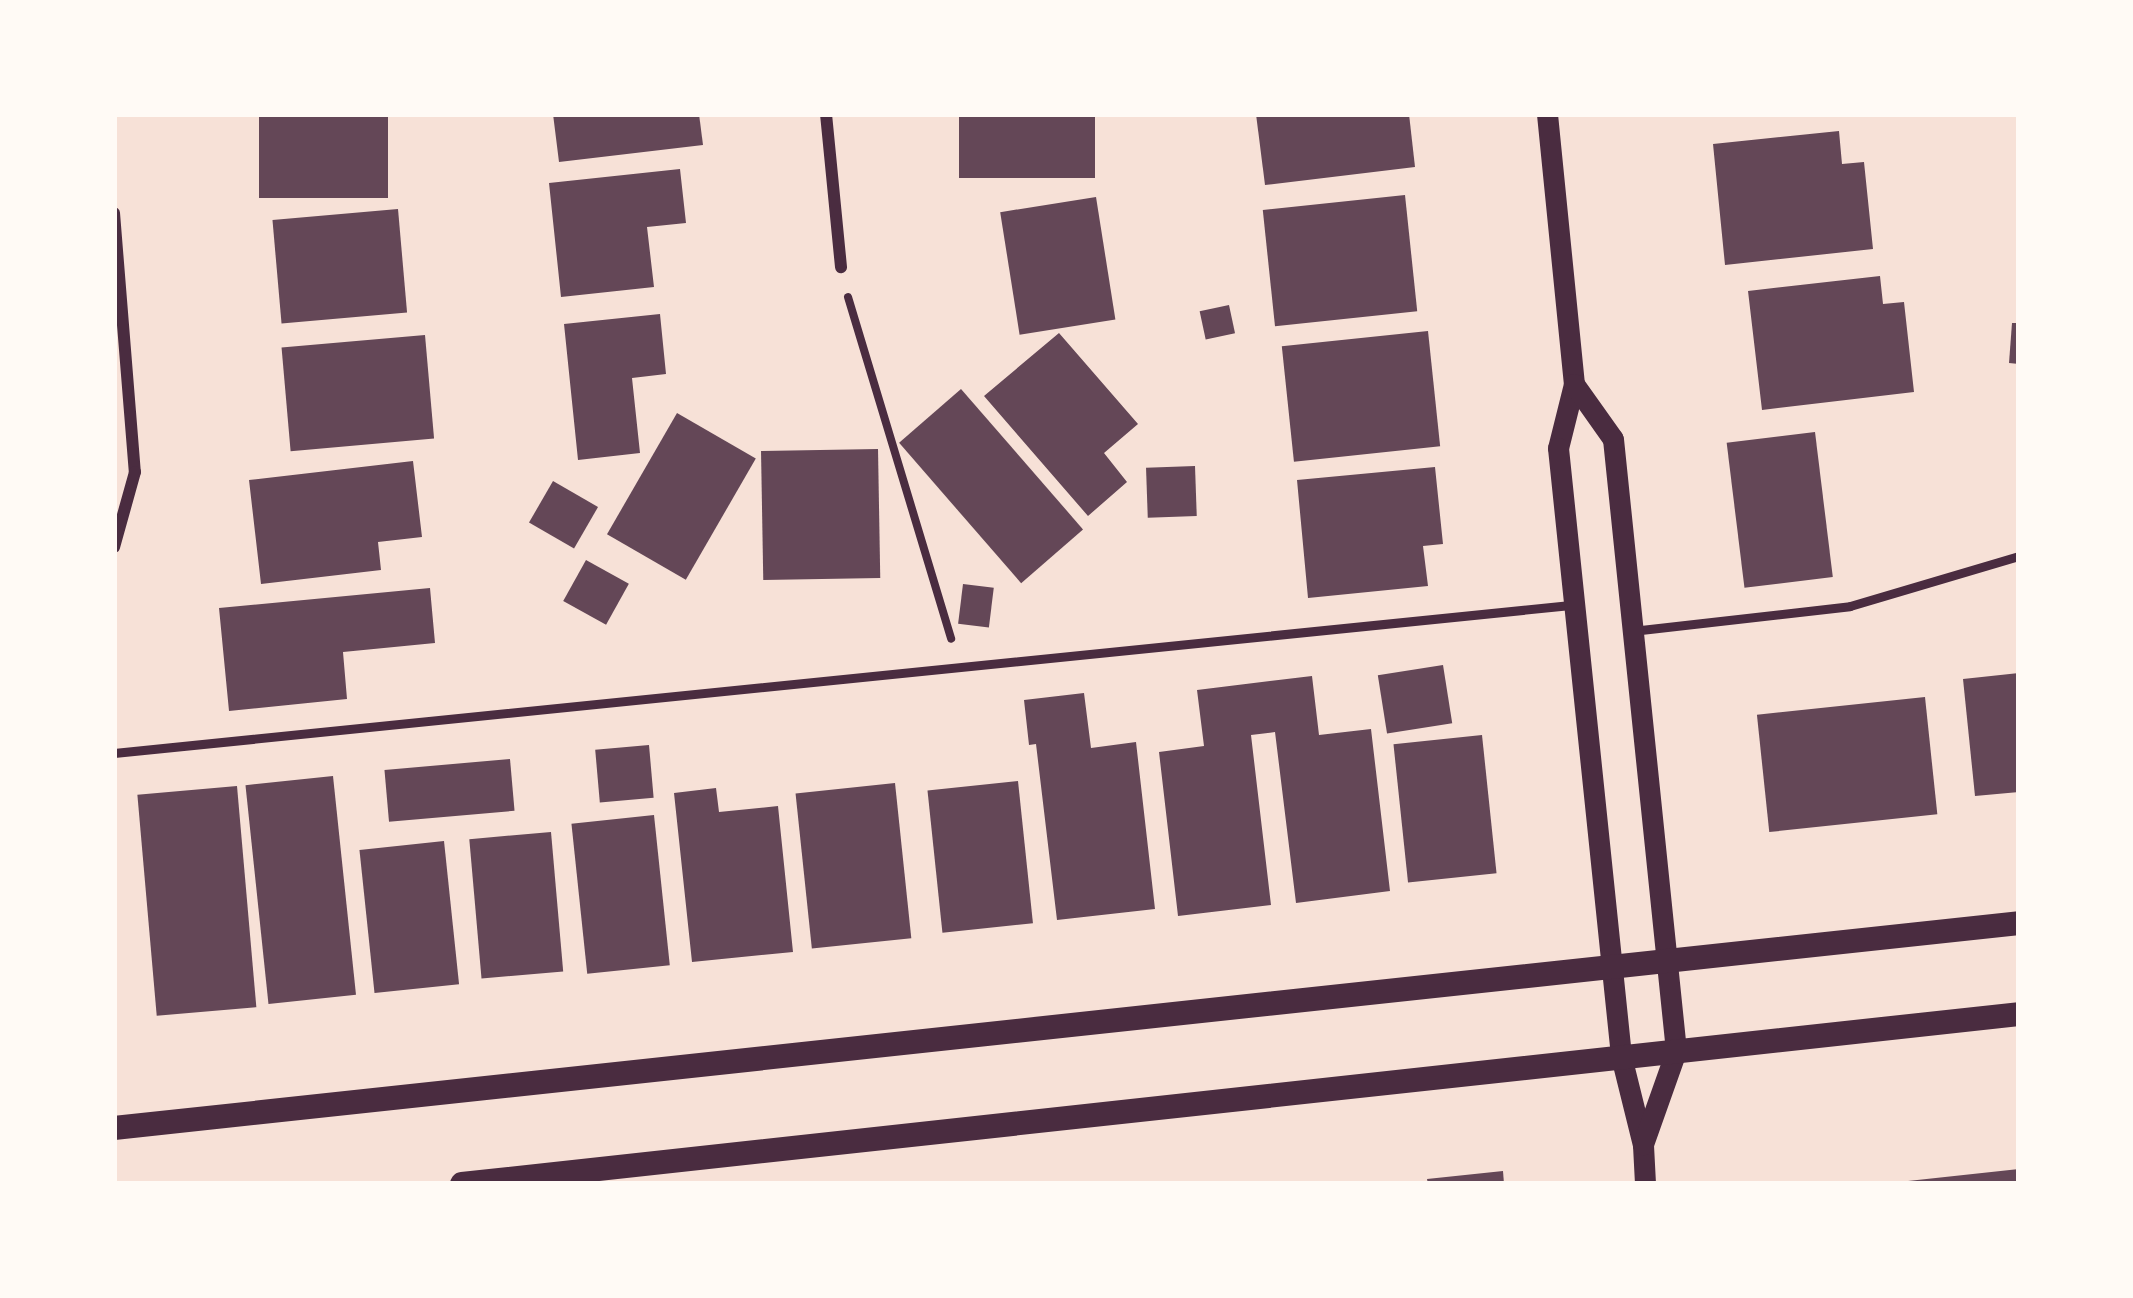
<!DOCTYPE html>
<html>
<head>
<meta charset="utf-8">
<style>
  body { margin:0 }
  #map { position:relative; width:2133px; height:1298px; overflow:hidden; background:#f7e1d7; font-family:Poppins,sans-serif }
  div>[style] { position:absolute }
  .building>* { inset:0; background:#644757; transform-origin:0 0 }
  .path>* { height:8px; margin:-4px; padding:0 4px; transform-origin:4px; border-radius:4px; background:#4a2c40 }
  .service>* { height:9px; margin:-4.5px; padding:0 4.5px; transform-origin:4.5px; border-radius:4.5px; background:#4a2c40 }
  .minor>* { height:12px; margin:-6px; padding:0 6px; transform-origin:6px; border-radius:6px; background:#4a2c40 }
  .tertiary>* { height:21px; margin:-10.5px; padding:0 10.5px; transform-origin:10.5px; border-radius:10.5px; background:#4a2c40 }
  .secondary>* { height:24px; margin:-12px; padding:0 12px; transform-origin:12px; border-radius:12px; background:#4a2c40 }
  span { translate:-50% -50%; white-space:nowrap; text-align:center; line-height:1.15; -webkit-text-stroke:12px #fffaf5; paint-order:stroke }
  .frame { position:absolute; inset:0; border:117px solid #fffaf5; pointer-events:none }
</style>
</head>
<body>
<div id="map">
  <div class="building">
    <i style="left:259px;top:114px;width:129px;height:84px"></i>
    <i style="clip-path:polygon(553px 114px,699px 114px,703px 145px,559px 162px)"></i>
    <i style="left:959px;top:114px;width:136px;height:64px"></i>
    <i style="clip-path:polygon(1256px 114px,1409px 114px,1415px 167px,1265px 185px)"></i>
    <i style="clip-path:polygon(1839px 131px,1842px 164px,1864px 162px,1873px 249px,1725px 265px,1713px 144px)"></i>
    <i style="clip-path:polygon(680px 169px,686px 223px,647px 227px,654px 287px,561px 297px,549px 183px)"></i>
    <i style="left:1405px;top:195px;width:117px;height:143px;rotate:84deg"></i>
    <i style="left:1096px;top:197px;width:124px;height:97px;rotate:81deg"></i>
    <i style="left:398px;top:209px;width:104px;height:126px;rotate:85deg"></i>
    <i style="clip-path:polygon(1880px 276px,1883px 304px,1904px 302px,1914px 392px,1762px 410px,1748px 291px)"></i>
    <i style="left:1229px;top:305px;width:29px;height:30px;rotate:78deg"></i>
    <i style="clip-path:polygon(660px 314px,666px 374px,632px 378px,640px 453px,578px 460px,564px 324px)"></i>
    <i style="clip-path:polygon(2012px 323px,2019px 323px,2019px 364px,2009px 363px)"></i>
    <i style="left:1428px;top:331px;width:116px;height:147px;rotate:84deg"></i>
    <i style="clip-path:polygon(1059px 333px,1138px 424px,1104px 453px,1127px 482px,1088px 516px,984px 396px)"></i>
    <i style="left:425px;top:335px;width:104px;height:144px;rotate:85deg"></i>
    <i style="left:961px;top:389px;width:186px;height:82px;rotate:49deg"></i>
    <i style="left:677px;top:413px;width:91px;height:140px;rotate:30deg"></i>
    <i style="left:1815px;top:432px;width:146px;height:89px;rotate:83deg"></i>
    <i style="left:878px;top:449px;width:129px;height:117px;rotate:89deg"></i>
    <i style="clip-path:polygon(413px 461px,422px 537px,378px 542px,381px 570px,261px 584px,249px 480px)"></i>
    <i style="left:1195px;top:466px;width:50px;height:49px;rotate:88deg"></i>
    <i style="clip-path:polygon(1435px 467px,1443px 544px,1423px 546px,1428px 586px,1308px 598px,1297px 480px)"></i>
    <i style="left:553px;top:481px;width:52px;height:48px;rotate:30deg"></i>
    <i style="left:586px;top:560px;width:49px;height:47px;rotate:29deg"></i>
    <i style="left:963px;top:584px;width:31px;height:40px;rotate:7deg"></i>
    <i style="clip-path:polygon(430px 588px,435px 643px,343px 652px,347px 699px,229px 711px,219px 608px)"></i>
    <i style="left:1443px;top:665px;width:59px;height:66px;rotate:81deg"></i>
    <i style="clip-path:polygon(2019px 673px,2019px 792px,1975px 796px,1963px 679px)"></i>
    <i style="clip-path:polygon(1312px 676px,1319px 735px,1371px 729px,1390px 891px,1296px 903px,1275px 732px,1251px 735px,1271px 905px,1178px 916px,1159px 752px,1204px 746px,1197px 690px)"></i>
    <i style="clip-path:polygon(1084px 693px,1091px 748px,1136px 742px,1155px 909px,1057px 920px,1036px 744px,1029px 745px,1024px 700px)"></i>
    <i style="left:1925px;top:697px;width:118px;height:169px;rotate:84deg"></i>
    <i style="left:1482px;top:735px;width:139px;height:89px;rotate:84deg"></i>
    <i style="left:649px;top:745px;width:53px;height:54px;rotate:85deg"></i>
    <i style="left:510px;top:759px;width:52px;height:126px;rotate:85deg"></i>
    <i style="left:333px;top:776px;width:220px;height:88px;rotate:84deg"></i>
    <i style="left:1018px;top:781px;width:143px;height:91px;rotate:84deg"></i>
    <i style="left:895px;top:783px;width:156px;height:100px;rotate:84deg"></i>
    <i style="left:237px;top:786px;width:222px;height:100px;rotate:85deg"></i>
    <i style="clip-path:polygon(716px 788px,719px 812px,778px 806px,793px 952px,692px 962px,674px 793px)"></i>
    <i style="left:654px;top:815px;width:151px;height:83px;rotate:84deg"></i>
    <i style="left:551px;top:832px;width:140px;height:82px;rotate:85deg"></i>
    <i style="left:444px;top:841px;width:144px;height:85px;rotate:84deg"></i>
    <i style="clip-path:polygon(2019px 1169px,2019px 1184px,1908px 1184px,1908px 1181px)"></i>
    <i style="clip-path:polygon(1503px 1171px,1504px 1184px,1428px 1184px,1427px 1179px)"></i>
  </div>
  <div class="path">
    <i style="left:848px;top:297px;width:357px;rotate:73.2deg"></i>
  </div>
  <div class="service">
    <i style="left:1632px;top:631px;width:219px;rotate:-6.5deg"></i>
    <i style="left:1850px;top:606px;width:176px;rotate:-16.5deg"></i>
    <i style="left:114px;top:753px;width:1464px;rotate:-5.8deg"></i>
  </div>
  <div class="minor">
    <i style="left:826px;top:114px;width:154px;rotate:84.4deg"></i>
    <i style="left:114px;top:213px;width:260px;rotate:85.4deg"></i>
    <i style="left:135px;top:472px;width:78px;rotate:105.6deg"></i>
  </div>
  <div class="tertiary">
    <i style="left:1547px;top:114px;width:271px;rotate:84.3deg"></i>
    <i style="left:1574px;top:384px;width:66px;rotate:104deg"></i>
    <i style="left:1558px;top:448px;width:611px;rotate:84.08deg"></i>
    <i style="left:1621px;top:1056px;width:92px;rotate:76.1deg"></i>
    <i style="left:1643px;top:1145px;width:39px;rotate:87deg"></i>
    <i style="left:1574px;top:384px;width:67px;rotate:54.7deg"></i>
    <i style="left:1613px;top:439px;width:615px;rotate:84.12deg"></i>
    <i style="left:1676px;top:1051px;width:99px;rotate:109.5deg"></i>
  </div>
  <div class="secondary">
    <i style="left:114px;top:1128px;width:1916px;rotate:-6.14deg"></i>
    <i style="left:462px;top:1184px;width:1566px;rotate:-6.23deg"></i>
  </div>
  <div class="frame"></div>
</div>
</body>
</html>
